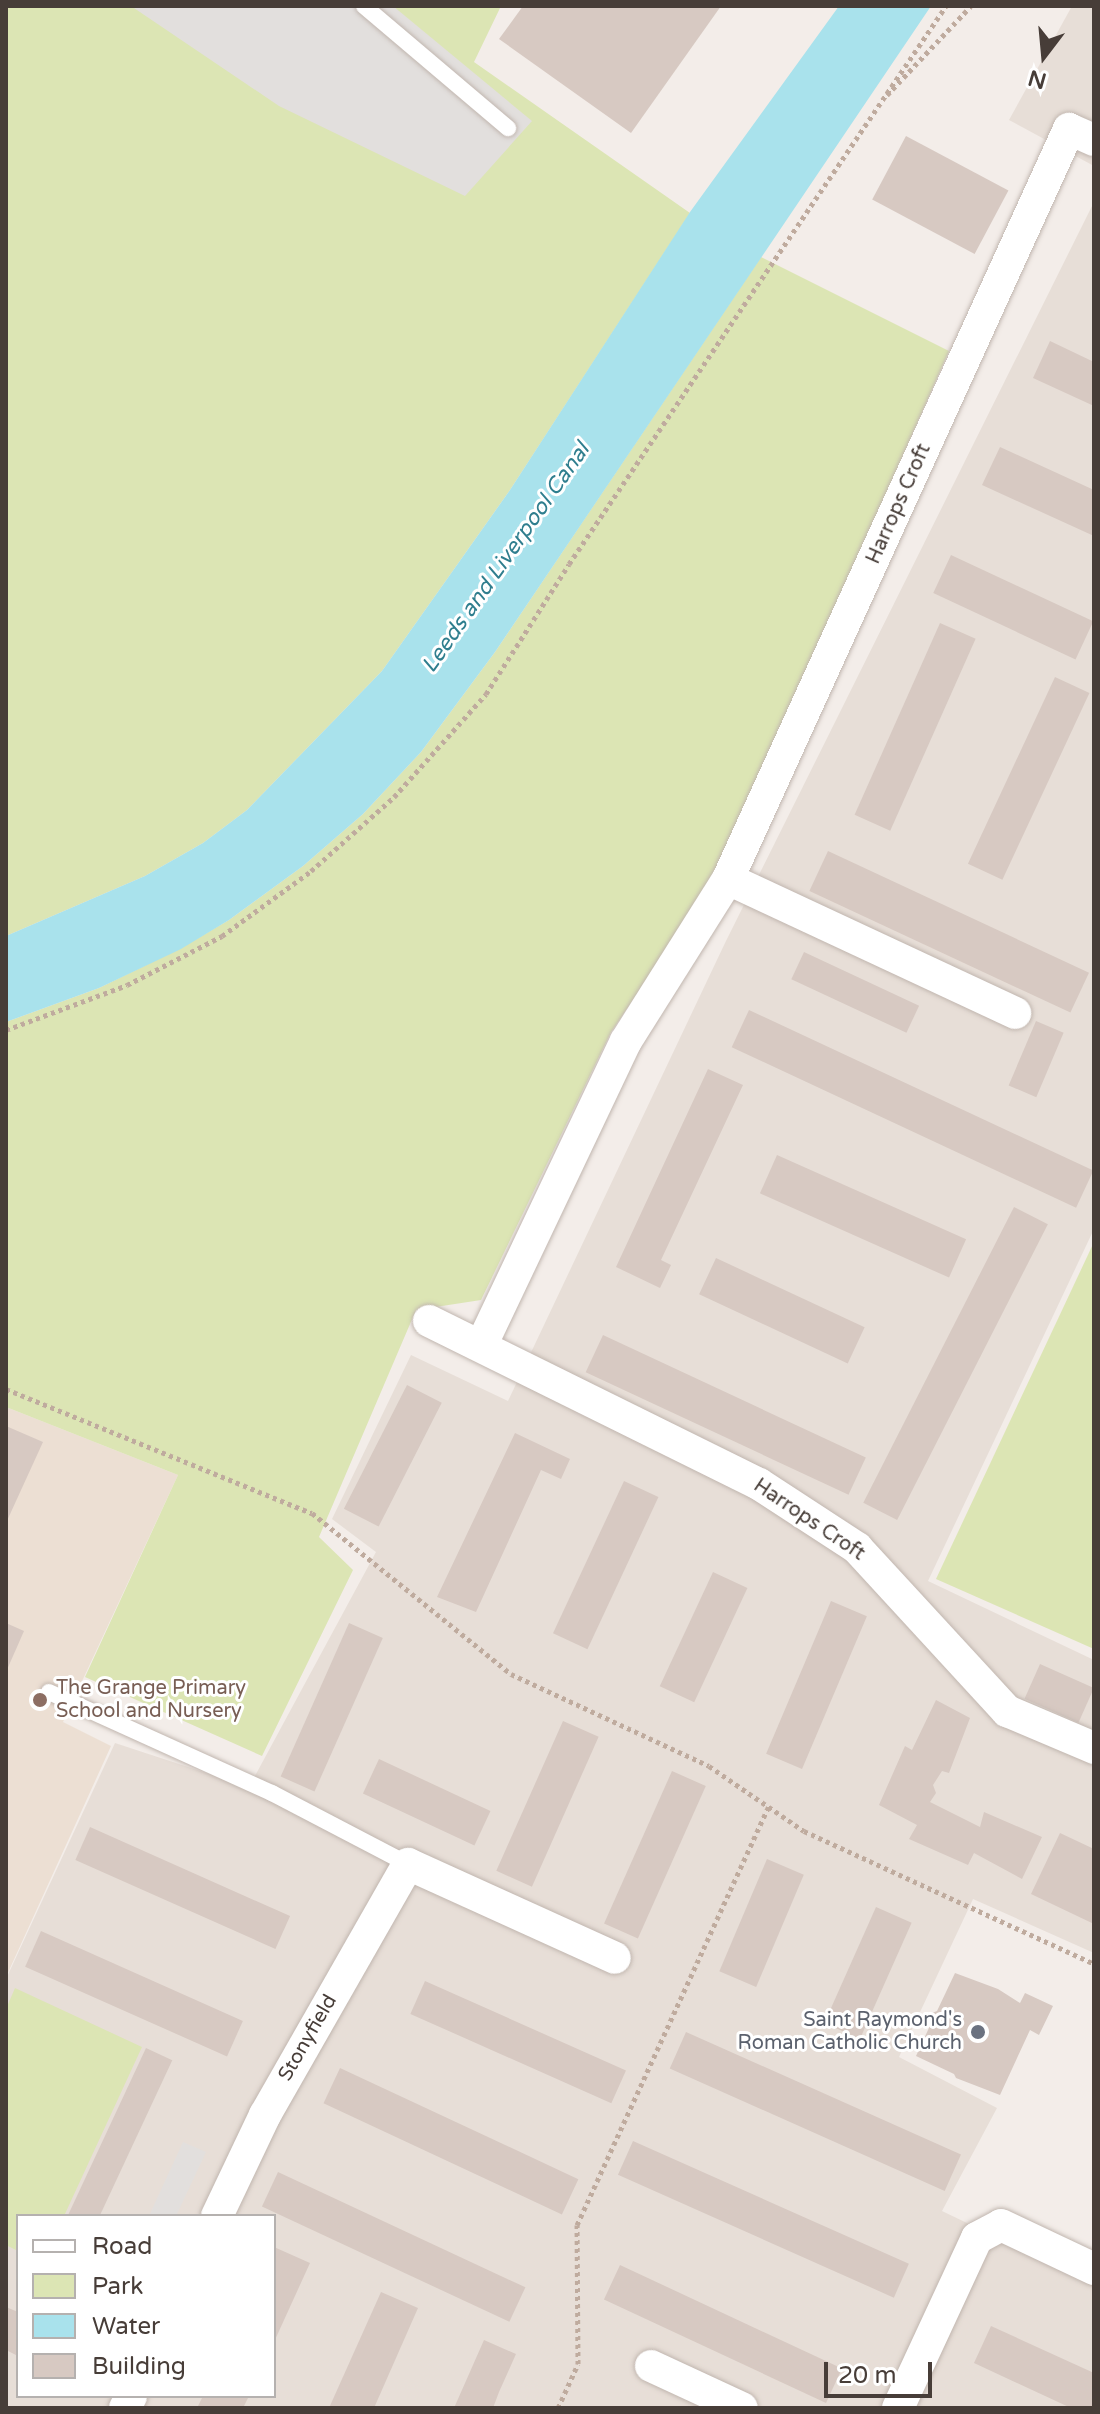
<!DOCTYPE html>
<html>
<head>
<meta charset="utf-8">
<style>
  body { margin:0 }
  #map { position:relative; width:1100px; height:2414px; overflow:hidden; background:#f3ede9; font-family:"Varela Round",sans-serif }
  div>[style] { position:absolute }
  .residential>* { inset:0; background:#e7ded7 }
  .education>* { inset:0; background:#ecdfd3 }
  .green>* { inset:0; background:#dce5b4 }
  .parking>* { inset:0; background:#e2dfdd }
  .water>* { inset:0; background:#a9e2ec }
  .building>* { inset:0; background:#d7c9c2; transform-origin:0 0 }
  .path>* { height:5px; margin-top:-2.5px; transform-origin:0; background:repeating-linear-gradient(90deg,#bfab9e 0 4px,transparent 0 8px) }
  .roads { filter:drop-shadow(0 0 2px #c1b6af) drop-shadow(0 0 2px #c1b6af) }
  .lane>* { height:16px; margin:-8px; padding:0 8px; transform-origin:8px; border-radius:8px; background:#fff }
  .street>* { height:32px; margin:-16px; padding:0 16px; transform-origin:16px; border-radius:16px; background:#fff }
  .dots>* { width:22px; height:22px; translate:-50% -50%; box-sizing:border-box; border:4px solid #fff; border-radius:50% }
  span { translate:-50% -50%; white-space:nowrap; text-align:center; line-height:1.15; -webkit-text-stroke:6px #fff; paint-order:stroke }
  .street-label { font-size:20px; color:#473d38 }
  .education-label { font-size:20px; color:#785e54 }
  .left { translate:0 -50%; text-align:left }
  .worship-label { font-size:20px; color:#5b616d }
  .right { translate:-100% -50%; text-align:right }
  .water-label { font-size:22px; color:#2f7e8e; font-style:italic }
  .frame { position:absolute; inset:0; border:8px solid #473d38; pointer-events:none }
  .legend { position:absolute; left:16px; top:2214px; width:260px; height:184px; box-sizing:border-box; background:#fff; border:2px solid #b5b1af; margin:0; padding:10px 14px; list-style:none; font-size:24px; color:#473d38 }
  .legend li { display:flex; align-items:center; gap:16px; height:40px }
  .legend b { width:40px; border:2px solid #b5b1af }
  .north { position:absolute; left:1004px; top:16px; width:80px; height:80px; -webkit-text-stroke:6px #fff; paint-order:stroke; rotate:196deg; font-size:22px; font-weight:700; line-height:32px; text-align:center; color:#473d38 }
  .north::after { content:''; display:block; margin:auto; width:28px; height:36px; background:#473d38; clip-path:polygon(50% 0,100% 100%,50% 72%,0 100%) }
  .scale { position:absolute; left:824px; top:2362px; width:108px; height:36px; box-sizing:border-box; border:4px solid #473d38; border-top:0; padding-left:10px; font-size:24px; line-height:28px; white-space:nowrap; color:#473d38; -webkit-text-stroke:6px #fff; paint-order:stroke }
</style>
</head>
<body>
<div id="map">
  <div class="residential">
    <i style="clip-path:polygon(1072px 6px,1094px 6px,1094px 166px,1009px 120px)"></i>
    <i style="clip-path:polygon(evenodd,1094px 202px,1094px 1229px,928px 1581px,1094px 1660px,1094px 1953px,973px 1899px,899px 2057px,997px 2108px,942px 2211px,1094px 2284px,1094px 2408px,6px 2408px,6px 1979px,115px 1743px,249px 1787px,376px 1552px,332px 1519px,411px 1355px,508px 1401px,725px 943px,1094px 202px,18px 2216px,274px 2216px,274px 2396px,18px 2396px,18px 2216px)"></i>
  </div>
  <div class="education">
    <i style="clip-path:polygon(6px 1407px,178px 1475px,63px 1722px,111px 1746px,6px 1977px)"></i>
  </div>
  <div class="green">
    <i style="clip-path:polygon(6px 6px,501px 6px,474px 62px,690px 213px,510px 490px,382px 671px,247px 810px,203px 843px,145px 876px,6px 936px)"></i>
    <i style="clip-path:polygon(761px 257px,949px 351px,716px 878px,611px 1032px,481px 1300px,416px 1310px,319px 1537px,353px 1570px,262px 1756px,85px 1677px,178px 1475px,6px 1407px,6px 1022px,99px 988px,181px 948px,229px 920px,303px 866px,363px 814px,421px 752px,495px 652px)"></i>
    <i style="clip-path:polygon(1094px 1242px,1094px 1649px,936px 1579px)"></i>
    <i style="clip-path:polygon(15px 1988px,142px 2047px,64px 2216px,18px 2216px,18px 2251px,6px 2245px,6px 2009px)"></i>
  </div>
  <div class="parking">
    <i style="clip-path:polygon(131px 6px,393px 6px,532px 121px,465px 196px,279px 106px)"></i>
    <i style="clip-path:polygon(183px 2142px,206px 2152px,176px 2216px,149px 2216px)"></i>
  </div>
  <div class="water">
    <i style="clip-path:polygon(839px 6px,931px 6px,495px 652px,421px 752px,363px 814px,303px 866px,229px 920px,181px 949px,99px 988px,6px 1022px,6px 936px,145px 876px,203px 843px,247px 810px,382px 671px,510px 490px,690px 212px)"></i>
  </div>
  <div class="building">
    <i style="clip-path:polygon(523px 6px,721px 6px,631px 133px,499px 39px)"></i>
    <i style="left:906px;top:136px;width:116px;height:72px;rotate:28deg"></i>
    <i style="clip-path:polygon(1050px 341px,1094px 362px,1094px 406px,1033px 378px)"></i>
    <i style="clip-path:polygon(1000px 447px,1094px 490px,1094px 536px,982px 485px)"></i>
    <i style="left:951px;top:555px;width:157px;height:42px;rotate:25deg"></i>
    <i style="left:940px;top:623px;width:39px;height:210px;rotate:24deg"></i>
    <i style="left:1055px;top:677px;width:38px;height:206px;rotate:25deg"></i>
    <i style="left:828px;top:851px;width:288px;height:44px;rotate:25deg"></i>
    <i style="left:804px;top:952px;width:127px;height:30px;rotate:25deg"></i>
    <i style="left:749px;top:1010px;width:380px;height:41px;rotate:25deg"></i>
    <i style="left:1036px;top:1021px;width:30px;height:70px;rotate:23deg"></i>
    <i style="clip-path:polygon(708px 1069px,743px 1085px,661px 1260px,671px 1265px,660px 1288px,616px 1267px)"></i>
    <i style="left:777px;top:1155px;width:207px;height:42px;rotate:24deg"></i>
    <i style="left:1014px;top:1207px;width:38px;height:332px;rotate:27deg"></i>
    <i style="left:716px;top:1258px;width:164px;height:40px;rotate:25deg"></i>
    <i style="left:603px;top:1335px;width:290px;height:41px;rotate:25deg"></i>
    <i style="left:407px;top:1385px;width:39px;height:139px;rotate:27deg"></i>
    <i style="clip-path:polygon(6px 1426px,43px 1442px,6px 1523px)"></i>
    <i style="clip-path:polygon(515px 1433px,570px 1459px,561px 1479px,541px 1470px,476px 1612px,437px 1597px)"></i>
    <i style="left:624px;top:1481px;width:38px;height:168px;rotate:25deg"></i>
    <i style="left:713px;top:1572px;width:38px;height:126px;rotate:25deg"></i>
    <i style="left:831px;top:1601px;width:39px;height:166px;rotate:23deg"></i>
    <i style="clip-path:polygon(6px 1623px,24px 1631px,6px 1672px)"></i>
    <i style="left:349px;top:1623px;width:37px;height:168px;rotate:24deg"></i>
    <i style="left:1040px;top:1664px;width:59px;height:38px;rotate:24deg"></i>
    <i style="clip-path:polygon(936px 1700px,970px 1718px,949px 1773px,942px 1771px,933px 1785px,936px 1793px,930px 1802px,980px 1827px,984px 1812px,1042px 1837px,1022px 1879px,974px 1853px,968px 1865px,909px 1839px,917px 1825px,879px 1805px,905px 1746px,912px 1750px)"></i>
    <i style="left:563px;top:1721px;width:39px;height:164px;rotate:24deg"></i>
    <i style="left:379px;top:1759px;width:123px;height:38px;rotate:25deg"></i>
    <i style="left:672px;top:1771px;width:37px;height:167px;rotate:24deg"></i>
    <i style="left:90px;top:1827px;width:219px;height:36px;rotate:24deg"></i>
    <i style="clip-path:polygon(1060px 1833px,1094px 1849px,1094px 1924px,1031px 1894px)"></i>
    <i style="left:767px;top:1859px;width:40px;height:122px;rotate:23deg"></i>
    <i style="left:876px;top:1907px;width:39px;height:127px;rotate:24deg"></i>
    <i style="left:41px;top:1931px;width:221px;height:39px;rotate:24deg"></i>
    <i style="clip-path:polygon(955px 1973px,998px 1989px,1020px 2003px,1025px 1993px,1053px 2006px,1039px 2035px,1030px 2030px,1000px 2095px,956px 2078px,954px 2074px,916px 2056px,934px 2017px,932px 2013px,937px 2011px)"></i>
    <i style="left:425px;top:1981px;width:220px;height:36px;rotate:24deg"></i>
    <i style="left:686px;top:2032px;width:301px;height:40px;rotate:24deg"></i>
    <i style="left:146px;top:2048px;width:29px;height:186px;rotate:25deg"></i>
    <i style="left:340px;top:2068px;width:263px;height:39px;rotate:25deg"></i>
    <i style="left:633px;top:2141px;width:302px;height:37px;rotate:24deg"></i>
    <i style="left:278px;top:2172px;width:273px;height:38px;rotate:25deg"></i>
    <i style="clip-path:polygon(274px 2247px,310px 2263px,274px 2342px)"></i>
    <i style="left:620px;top:2265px;width:245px;height:38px;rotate:25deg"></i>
    <i style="clip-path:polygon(381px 2292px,418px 2308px,374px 2408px,329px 2408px)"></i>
    <i style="clip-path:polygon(6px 2307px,18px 2312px,18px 2356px,6px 2350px)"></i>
    <i style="clip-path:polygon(991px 2326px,1094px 2373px,1094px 2408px,1071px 2408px,974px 2363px)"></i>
    <i style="clip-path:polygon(484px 2340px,516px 2354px,499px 2392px,493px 2408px,454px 2408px)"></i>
    <i style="clip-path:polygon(203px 2396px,249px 2396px,243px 2408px,197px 2408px)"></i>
  </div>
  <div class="path">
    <i style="left:887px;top:95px;width:122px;rotate:-46.7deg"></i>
    <i style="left:6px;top:1030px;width:129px;rotate:-20.4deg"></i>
    <i style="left:127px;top:985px;width:107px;rotate:-27.3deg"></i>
    <i style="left:222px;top:936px;width:110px;rotate:-36.1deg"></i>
    <i style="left:311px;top:871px;width:111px;rotate:-41.7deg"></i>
    <i style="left:394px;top:797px;width:138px;rotate:-48.2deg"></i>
    <i style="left:486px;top:694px;width:154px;rotate:-57.4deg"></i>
    <i style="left:569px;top:564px;width:673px;rotate:-55.96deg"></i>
    <i style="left:6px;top:1389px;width:330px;rotate:22.1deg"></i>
    <i style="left:312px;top:1513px;width:256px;rotate:39deg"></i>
    <i style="left:511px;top:1674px;width:218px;rotate:24.9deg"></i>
    <i style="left:709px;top:1766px;width:115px;rotate:34.4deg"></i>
    <i style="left:804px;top:1831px;width:319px;rotate:24.6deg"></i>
    <i style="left:558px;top:2408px;width:48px;rotate:-65.6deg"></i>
    <i style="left:578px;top:2364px;width:139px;rotate:-90.4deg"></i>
    <i style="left:577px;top:2225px;width:460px;rotate:-65.4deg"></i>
  </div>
  <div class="roads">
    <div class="lane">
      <i style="left:364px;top:6px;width:189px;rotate:40.3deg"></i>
      <i style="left:49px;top:1692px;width:245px;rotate:24.4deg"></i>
      <i style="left:272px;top:1793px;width:153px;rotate:27.6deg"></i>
    </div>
    <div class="street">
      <i style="left:728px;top:879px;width:317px;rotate:25deg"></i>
      <i style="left:429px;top:1321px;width:368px;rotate:26.3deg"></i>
      <i style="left:759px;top:1484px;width:117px;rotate:33.1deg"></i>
      <i style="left:857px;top:1548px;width:222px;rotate:47.4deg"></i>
      <i style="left:1007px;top:1711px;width:95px;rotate:23deg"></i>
      <i style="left:482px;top:1344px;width:335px;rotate:-64.6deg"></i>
      <i style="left:626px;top:1041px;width:191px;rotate:-57.8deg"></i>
      <i style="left:728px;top:879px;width:824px;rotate:-65.55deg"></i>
      <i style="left:1069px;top:129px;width:27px;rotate:24deg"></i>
      <i style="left:217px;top:2216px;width:112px;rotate:-64.6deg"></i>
      <i style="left:265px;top:2115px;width:289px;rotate:-60.3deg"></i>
      <i style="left:408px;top:1864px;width:227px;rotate:24.4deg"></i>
      <i style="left:651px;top:2366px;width:100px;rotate:24.8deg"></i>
      <i style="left:125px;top:2408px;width:13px;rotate:-63deg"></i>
      <i style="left:898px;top:2408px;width:187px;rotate:-65.1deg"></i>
      <i style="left:977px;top:2238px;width:27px;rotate:-28deg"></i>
      <i style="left:1001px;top:2225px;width:103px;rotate:25.3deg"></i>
    </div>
  </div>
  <div class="dots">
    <i style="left:40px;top:1700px;background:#8d6e63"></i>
    <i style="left:978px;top:2032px;background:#6b7280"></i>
  </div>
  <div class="street-label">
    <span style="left:899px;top:504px;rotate:-66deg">Harrops Croft</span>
    <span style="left:809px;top:1520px;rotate:34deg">Harrops Croft</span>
    <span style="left:308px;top:2038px;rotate:-60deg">Stonyfield</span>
  </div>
  <div class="education-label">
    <span class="left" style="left:56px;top:1700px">The Grange Primary<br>School and Nursery</span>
  </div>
  <div class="worship-label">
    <span class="right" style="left:962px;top:2032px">Saint Raymond's<br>Roman Catholic Church</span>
  </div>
  <div class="water-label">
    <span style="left:506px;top:558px;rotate:-55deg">Leeds and Liverpool Canal</span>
  </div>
  <div class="frame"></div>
  <ul class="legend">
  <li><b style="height:10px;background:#fff"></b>Road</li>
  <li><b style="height:22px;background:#dce5b4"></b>Park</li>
  <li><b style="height:22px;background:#a9e2ec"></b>Water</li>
  <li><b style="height:22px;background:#d7c9c2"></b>Building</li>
  </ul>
  <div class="north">N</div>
  <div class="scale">20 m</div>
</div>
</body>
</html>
